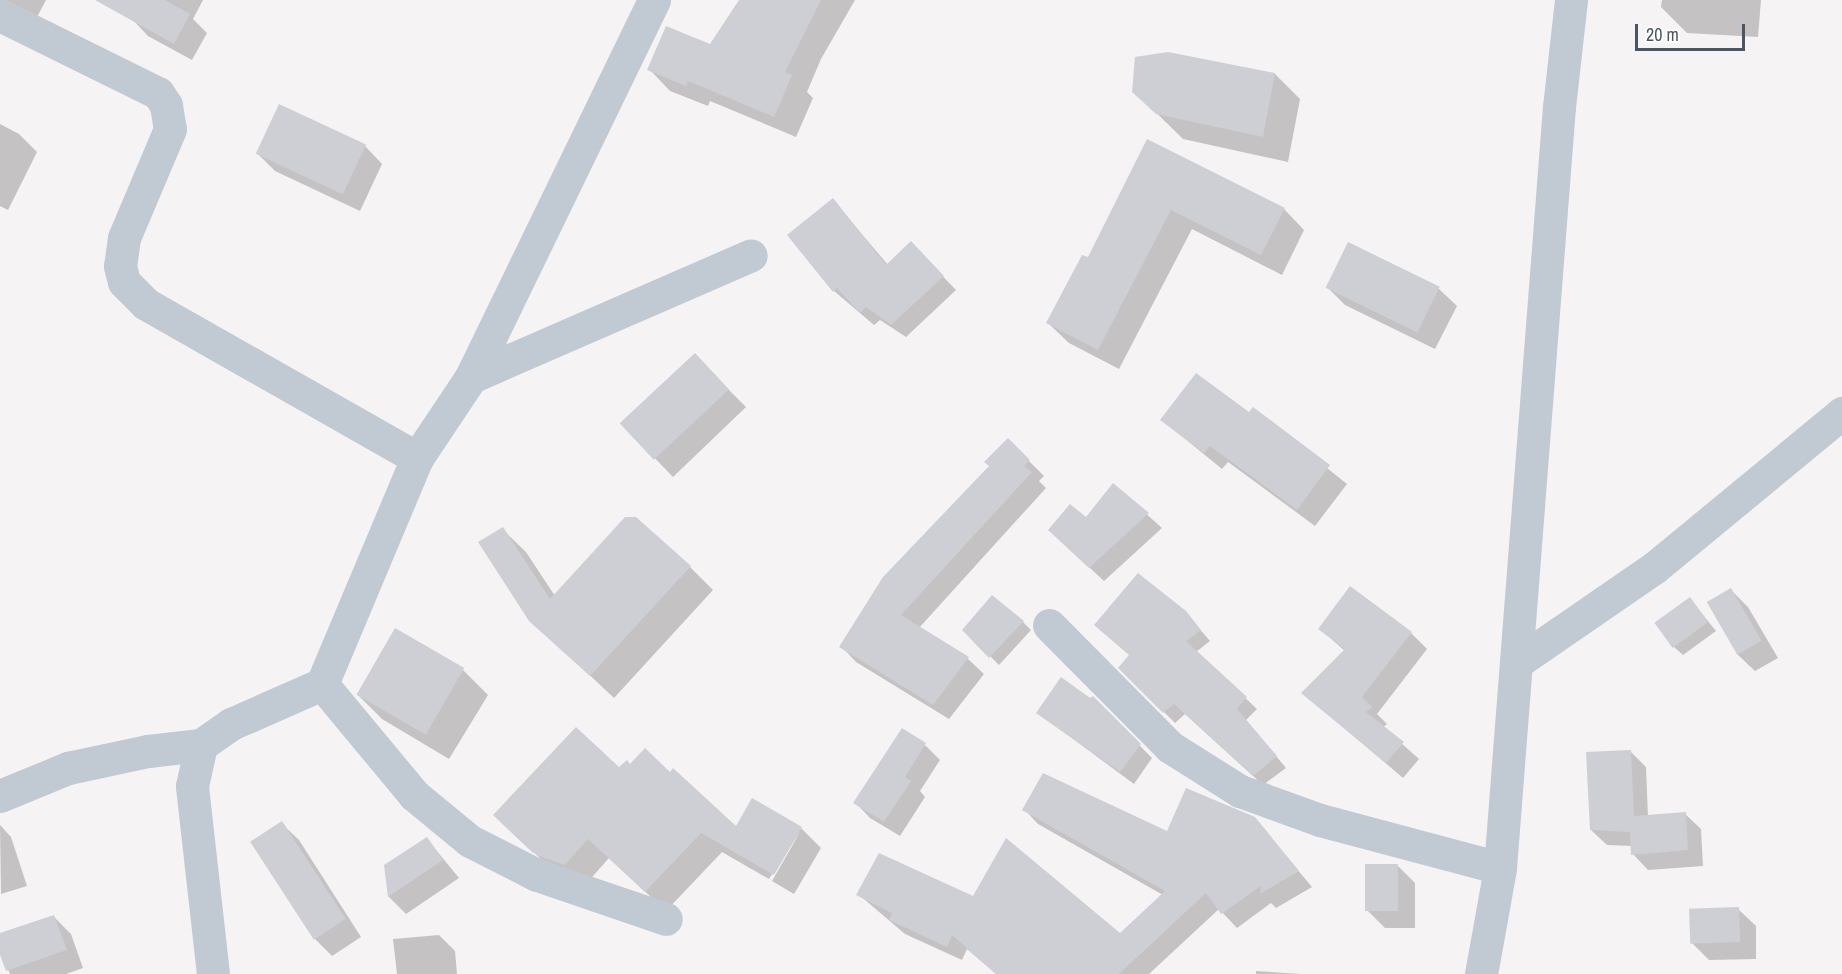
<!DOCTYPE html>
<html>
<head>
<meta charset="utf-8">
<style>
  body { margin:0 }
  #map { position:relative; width:1842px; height:974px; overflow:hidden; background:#f5f3f3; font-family:"Archivo Narrow",sans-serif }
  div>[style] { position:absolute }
  .shadow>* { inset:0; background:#0003 }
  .building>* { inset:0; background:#cdcfd5; transform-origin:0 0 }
  .minor>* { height:33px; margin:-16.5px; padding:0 16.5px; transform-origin:16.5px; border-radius:16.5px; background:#c1cad2 }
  span { translate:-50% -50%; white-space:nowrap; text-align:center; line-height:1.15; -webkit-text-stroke:4.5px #fff; paint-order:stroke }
  .scale { position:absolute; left:1635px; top:24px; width:110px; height:27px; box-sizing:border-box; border:3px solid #4a5661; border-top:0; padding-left:8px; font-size:18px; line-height:21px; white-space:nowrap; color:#4a5661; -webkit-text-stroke:4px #fff; paint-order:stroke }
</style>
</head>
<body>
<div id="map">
  <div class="shadow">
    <i style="clip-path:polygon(0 0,46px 0,36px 19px)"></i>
    <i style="clip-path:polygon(141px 0,203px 0,193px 19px,207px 33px,192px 60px,148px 36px,131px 18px)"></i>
    <i style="clip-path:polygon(741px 0,855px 0,821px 59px,807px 92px,813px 98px,796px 137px,710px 101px,708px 106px,670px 91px,649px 69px,710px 46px)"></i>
    <i style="clip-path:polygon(1662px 0,1761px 0,1758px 37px,1687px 33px,1661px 7px)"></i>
    <i style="clip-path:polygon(1275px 74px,1300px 99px,1288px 162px,1183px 139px,1134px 91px)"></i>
    <i style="clip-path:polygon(0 124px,19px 134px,37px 152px,8px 210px,0 206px)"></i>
    <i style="clip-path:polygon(1147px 141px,1284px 209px,1304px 230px,1282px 275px,1192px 229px,1119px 369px,1069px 343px,1048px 323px,1088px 259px)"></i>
    <i style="clip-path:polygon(365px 146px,382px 164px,360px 211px,275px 171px,257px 153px)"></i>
    <i style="clip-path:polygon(833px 200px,888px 265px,924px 257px,956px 290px,906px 337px,880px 320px,874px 325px,834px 291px)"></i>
    <i style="clip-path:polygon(1327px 287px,1439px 289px,1457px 306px,1435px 349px,1345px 305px)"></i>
    <i style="clip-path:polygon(712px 373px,746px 407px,673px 477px,623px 425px)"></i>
    <i style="clip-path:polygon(1253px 409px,1347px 484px,1315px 526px,1228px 462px,1222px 469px,1162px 420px,1249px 415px)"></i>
    <i style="clip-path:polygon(1008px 440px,1044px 476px,1039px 481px,1046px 488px,919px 628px,968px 659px,984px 674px,949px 719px,856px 662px,841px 646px,991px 466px)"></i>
    <i style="clip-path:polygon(1114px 485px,1162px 528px,1104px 581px,1064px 544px)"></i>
    <i style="clip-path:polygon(502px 529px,526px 552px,555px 596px,690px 567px,713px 590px,614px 698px,531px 620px)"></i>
    <i style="clip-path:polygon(1731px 590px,1748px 607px,1778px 658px,1755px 671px,1737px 654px)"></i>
    <i style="clip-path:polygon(1690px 599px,1716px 631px,1683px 655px,1674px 647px)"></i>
    <i style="clip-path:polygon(1185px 612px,1210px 641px,1196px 652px,1257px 709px,1246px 720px,1286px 768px,1263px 785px,1185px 714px,1175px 723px,1120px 668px)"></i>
    <i style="clip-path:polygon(1023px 622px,1031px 630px,999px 665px,964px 630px)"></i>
    <i style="clip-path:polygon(1320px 629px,1411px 633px,1427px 649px,1377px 714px,1387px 724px,1383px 727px,1419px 759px,1403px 778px,1303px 693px,1345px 651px)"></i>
    <i style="clip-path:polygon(463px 670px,488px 695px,449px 759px,382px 719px,357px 694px)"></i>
    <i style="clip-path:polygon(1093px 698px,1152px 758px,1134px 784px,1038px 713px)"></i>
    <i style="clip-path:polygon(925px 745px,940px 760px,920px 791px,925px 797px,900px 836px,870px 818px,855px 802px)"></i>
    <i style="clip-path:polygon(1631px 752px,1646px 767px,1648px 817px,1685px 814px,1701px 829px,1703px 866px,1648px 870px,1633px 854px,1632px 846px,1607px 845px,1591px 830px)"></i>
    <i style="clip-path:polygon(630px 766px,670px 774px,737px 828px,801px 828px,821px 848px,794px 894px,772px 881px,800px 832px,769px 879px,722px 852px,666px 911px,609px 858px,586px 884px,554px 871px,515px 835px)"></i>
    <i style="clip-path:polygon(1024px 809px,1168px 833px,1254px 818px,1312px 887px,1276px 908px,1271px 903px,1237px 928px,1219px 909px,1149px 974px,996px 974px,967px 949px,962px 960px,905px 934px,858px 894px,974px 898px,1120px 935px,1163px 895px,1038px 824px)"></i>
    <i style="clip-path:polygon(281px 823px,299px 840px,361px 937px,332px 956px,314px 938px,252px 842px)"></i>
    <i style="clip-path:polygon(0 825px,11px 837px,27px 886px,1px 894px)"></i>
    <i style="clip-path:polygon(427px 839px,459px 878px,406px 914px,389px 897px,386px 866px)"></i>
    <i style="clip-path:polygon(1398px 866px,1415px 883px,1415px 928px,1385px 928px,1367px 910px)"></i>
    <i style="clip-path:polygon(1738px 909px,1756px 926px,1756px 959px,1709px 960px,1691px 942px)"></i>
    <i style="clip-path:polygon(53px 916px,71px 934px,83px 968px,66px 974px,10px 974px,0 951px,0 935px)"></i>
    <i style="clip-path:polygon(439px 935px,455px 951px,457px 974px,397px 974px,393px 939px)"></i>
    <i style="clip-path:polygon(1256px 971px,1301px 974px,1256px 974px)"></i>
  </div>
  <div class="building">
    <i style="clip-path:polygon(95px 0,165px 0,190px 14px,174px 44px)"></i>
    <i style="clip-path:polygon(739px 0,821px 0,785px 72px,792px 75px,774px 117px,688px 81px,686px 86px,647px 70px,666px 26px,710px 44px)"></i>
    <i style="clip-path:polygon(1168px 52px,1275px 73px,1263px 137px,1156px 114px,1132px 92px,1135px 57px)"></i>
    <i style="left:279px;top:104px;width:96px;height:55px;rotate:25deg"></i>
    <i style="clip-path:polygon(1147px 139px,1285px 208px,1261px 255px,1171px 210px,1098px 350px,1046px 323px,1082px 255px,1088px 257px)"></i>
    <i style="clip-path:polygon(833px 198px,886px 265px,911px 241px,944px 276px,891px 325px,866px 307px,860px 313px,837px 288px,833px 292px,787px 235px)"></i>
    <i style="left:1348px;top:242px;width:102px;height:51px;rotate:26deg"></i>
    <i style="left:695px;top:353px;width:50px;height:103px;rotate:47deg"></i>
    <i style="clip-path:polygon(1196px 373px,1249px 412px,1253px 407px,1330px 465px,1297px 510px,1210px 446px,1204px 453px,1160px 420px)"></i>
    <i style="clip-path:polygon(1008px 438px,1030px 460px,1024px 466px,1032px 472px,901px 615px,969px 657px,933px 705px,839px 647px,883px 577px,989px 466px,984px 462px)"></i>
    <i style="clip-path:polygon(1113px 483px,1149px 513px,1089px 568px,1048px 530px,1070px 504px,1086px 517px)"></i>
    <i style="clip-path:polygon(625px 517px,636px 517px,691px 566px,590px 676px,529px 621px,478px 542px,503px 527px,550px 599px)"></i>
    <i style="clip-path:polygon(1138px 573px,1186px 611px,1201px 630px,1186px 641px,1247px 697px,1237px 709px,1277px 756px,1253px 776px,1174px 704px,1163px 713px,1118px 668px,1129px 655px,1094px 625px)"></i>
    <i style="clip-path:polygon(1350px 586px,1412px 632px,1362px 697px,1372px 707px,1366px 712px,1404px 742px,1386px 763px,1301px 693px,1345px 649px,1318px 629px)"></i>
    <i style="left:1731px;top:588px;width:61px;height:28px;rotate:60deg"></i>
    <i style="clip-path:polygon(992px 595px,1024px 621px,989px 658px,962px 630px)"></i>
    <i style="left:1690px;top:597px;width:31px;height:44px;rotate:54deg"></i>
    <i style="left:395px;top:628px;width:80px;height:77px;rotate:30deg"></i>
    <i style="clip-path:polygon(1061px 677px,1090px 698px,1093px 696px,1141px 744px,1120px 772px,1036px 713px)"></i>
    <i style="clip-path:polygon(576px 727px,619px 767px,627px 760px,630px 764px,645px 748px,670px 772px,673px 768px,736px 826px,752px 798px,802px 827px,774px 875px,701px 833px,645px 892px,588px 839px,565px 865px,544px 858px,532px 852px,493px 815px)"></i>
    <i style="clip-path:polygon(902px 728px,926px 743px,905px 777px,911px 781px,884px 822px,853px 803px)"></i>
    <i style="clip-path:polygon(1631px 750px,1634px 816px,1686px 812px,1688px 850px,1631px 855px,1630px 832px,1590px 830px,1586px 752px)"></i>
    <i style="clip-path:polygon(1043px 773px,1167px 831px,1186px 788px,1255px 817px,1299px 871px,1260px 894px,1261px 886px,1221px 914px,1206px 893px,1119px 974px,996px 974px,952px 935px,947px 947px,889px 920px,892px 913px,856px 895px,879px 853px,973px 896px,1006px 838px,1120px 933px,1165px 891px,1022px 810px)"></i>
    <i style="left:282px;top:821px;width:117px;height:38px;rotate:57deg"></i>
    <i style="clip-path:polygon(427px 837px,443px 860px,388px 897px,384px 865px)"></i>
    <i style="left:1398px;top:864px;width:47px;height:33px;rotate:90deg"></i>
    <i style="left:1739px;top:907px;width:35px;height:50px;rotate:88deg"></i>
    <i style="clip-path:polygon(54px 915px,67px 950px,6px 971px,0 955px,0 933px)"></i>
  </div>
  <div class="minor">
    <i style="left:0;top:15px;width:176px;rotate:26.3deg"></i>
    <i style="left:158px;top:93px;width:14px;rotate:56deg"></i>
    <i style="left:166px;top:105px;width:24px;rotate:81deg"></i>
    <i style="left:170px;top:129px;width:118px;rotate:112.9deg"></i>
    <i style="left:124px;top:238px;width:28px;rotate:98deg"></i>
    <i style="left:120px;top:266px;width:16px;rotate:76deg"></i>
    <i style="left:124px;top:282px;width:31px;rotate:45deg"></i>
    <i style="left:146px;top:304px;width:312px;rotate:29.6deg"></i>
    <i style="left:471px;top:377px;width:305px;rotate:-23.5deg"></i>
    <i style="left:1049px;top:625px;width:172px;rotate:45.2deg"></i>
    <i style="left:1170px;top:747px;width:83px;rotate:32.2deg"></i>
    <i style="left:1240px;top:791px;width:85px;rotate:19.9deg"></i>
    <i style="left:1320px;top:820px;width:186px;rotate:14.9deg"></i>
    <i style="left:1519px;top:661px;width:164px;rotate:-34.6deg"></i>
    <i style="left:1654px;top:568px;width:244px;rotate:-39.5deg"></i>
    <i style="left:322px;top:684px;width:144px;rotate:50.3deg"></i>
    <i style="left:414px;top:795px;width:72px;rotate:39.4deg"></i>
    <i style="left:470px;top:841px;width:75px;rotate:26.9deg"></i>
    <i style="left:537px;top:875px;width:136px;rotate:18.8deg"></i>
    <i style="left:0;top:796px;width:74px;rotate:-22.4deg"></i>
    <i style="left:68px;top:768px;width:82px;rotate:-12deg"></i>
    <i style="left:148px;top:751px;width:53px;rotate:-6.5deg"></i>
    <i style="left:213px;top:974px;width:189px;rotate:-96.4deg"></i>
    <i style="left:192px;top:786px;width:42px;rotate:-77.6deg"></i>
    <i style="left:201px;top:745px;width:37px;rotate:-35deg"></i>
    <i style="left:231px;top:724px;width:99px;rotate:-23.7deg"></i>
    <i style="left:322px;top:684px;width:245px;rotate:-67.2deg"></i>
    <i style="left:417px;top:458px;width:97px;rotate:-56.3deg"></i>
    <i style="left:471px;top:377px;width:419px;rotate:-64.1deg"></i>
    <i style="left:1481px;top:974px;width:108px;rotate:-79.8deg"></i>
    <i style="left:1500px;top:868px;width:763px;rotate:-85.57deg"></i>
    <i style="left:1559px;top:107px;width:108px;rotate:-83.6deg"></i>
  </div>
  <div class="scale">20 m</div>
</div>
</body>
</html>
